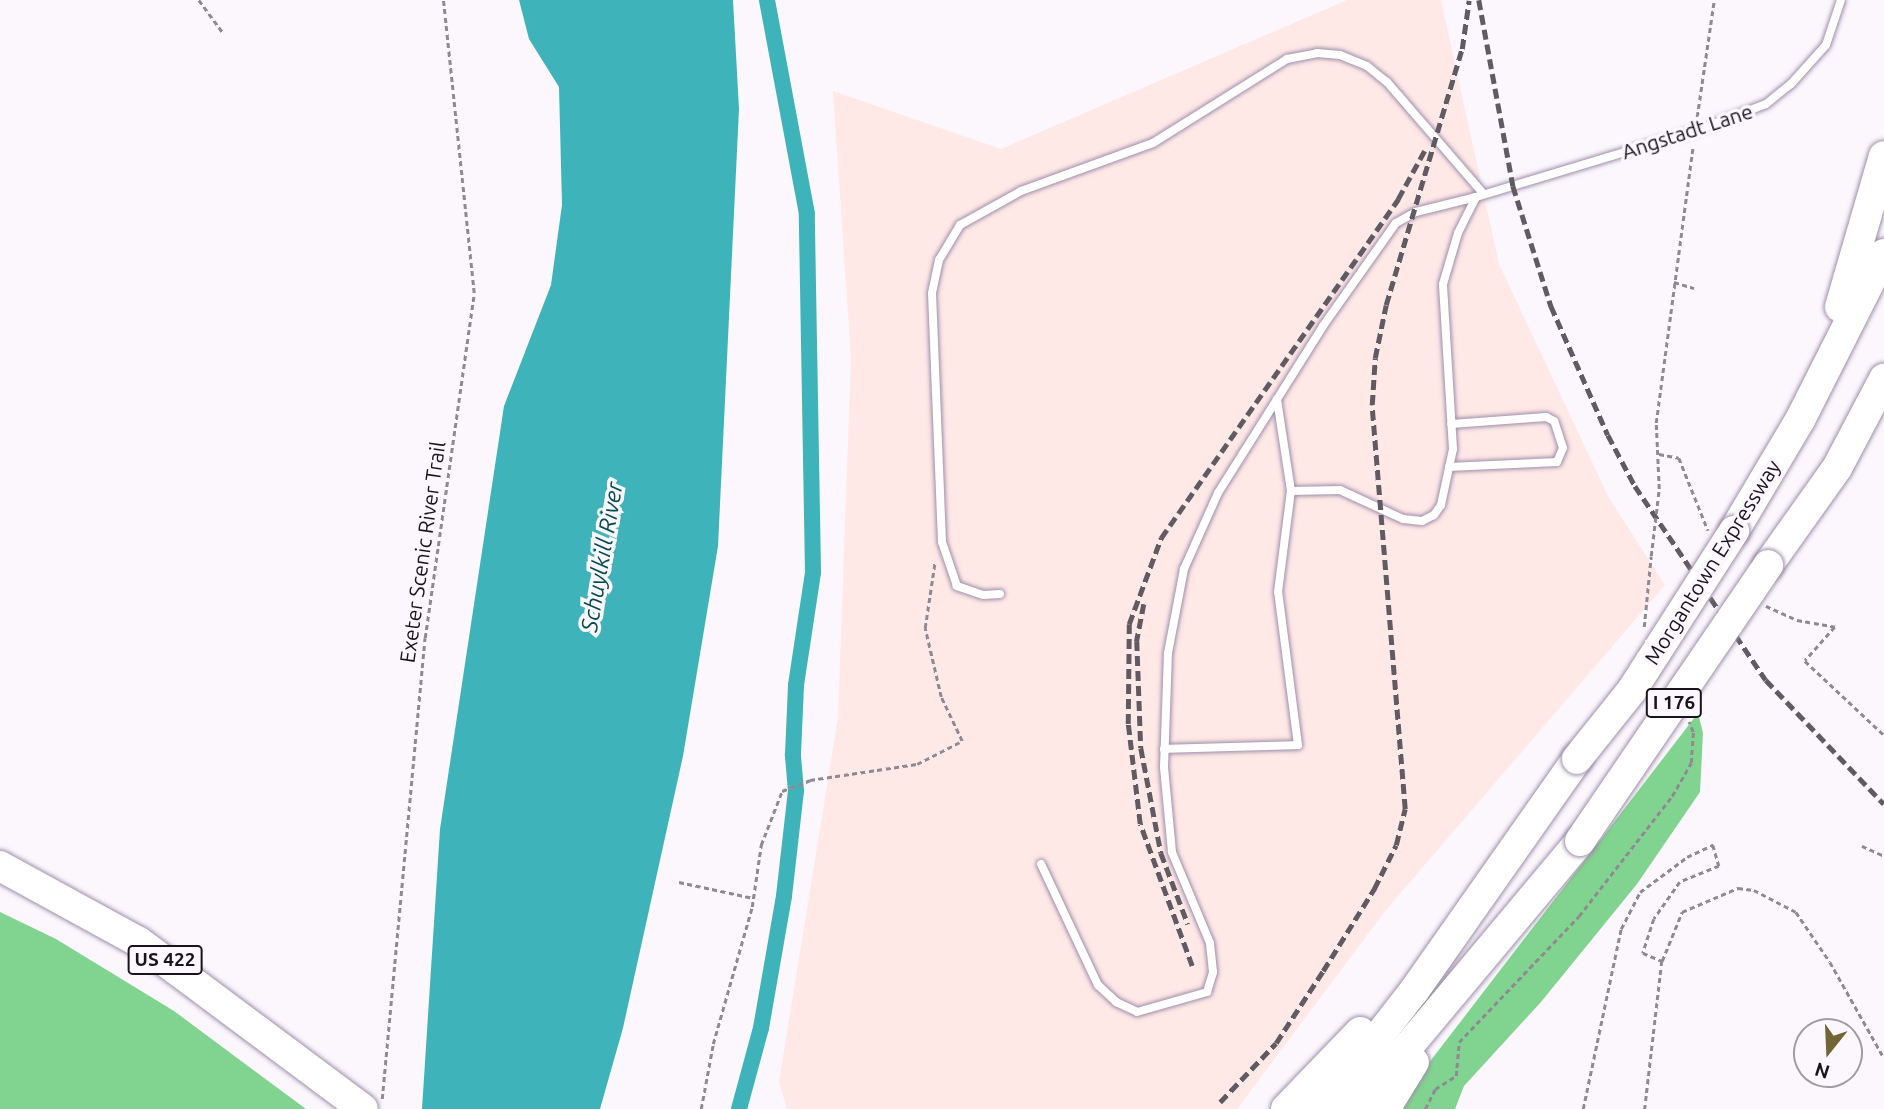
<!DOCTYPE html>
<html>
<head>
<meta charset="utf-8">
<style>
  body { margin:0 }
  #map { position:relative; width:1884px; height:1109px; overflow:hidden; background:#fbf7fd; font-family:Ubuntu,sans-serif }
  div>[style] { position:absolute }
  .industrial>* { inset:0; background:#ffe9e7 }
  .forest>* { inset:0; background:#81d48f }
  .water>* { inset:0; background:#3fb3ba }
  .canal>* { height:16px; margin:-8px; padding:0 8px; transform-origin:8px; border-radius:8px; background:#3fb3ba }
  .path>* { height:2.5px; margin-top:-1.25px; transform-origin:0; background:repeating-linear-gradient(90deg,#8f8a92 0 5px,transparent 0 8.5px) }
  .roads { filter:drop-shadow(0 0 2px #9f8eaa) drop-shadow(0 0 2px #9f8eaa) }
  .lane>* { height:8px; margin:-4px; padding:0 4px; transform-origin:4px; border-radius:4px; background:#fff }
  .highway>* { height:30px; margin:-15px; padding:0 15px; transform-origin:15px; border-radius:15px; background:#fff }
  .rail>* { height:4.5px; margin-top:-2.25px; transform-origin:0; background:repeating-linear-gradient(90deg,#605a63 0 10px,transparent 0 15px) }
  .path-bridge>* { height:2.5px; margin-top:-1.25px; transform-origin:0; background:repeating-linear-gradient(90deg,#8f8a92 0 5px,transparent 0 8.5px) }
  .bridges { filter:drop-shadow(0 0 2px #9f8eaa) drop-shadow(0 0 2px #9f8eaa) }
  .highway-bridge>* { height:30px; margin:-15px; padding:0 15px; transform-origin:15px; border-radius:15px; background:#fff }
  span { translate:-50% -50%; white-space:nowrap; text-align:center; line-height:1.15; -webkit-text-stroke:7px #fbf7fd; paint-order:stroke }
  .shield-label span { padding:2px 5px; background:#fbf7fd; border:2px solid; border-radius:5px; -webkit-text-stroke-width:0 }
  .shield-label { font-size:19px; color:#19131d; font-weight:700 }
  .street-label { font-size:21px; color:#19131d }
  .water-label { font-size:23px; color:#034b4f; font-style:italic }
  .north { position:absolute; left:1793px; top:1018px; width:70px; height:70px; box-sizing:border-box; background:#fbf7fd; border:2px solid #a19ca3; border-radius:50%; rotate:198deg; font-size:19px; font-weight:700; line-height:28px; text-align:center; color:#19131d }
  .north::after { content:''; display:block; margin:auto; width:24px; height:32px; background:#726734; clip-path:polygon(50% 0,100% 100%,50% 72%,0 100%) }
</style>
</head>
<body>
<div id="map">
  <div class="industrial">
    <i style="clip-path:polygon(1347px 0,1441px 0,1499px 264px,1609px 498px,1665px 585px,1386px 910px,1237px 1109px,787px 1109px,779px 1082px,838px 718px,851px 358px,833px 91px,1001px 149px)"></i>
  </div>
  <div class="forest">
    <i style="clip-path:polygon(1698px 713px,1703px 733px,1700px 792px,1637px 884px,1541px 1002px,1464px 1086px,1455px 1109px,1402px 1109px,1428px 1064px)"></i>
    <i style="clip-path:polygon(0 912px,56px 939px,174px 1011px,306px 1109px,0 1109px)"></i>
  </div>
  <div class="water">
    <i style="clip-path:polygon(519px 0,733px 0,739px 109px,718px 546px,683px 756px,623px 1028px,600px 1109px,422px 1109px,440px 829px,504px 406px,551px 285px,562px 205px,559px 87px,529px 39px)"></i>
  </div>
  <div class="canal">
    <i style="left:739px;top:1109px;width:84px;rotate:-74.8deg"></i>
    <i style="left:761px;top:1028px;width:134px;rotate:-80.1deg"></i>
    <i style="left:784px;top:896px;width:106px;rotate:-83.5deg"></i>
    <i style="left:796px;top:791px;width:37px;rotate:-95deg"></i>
    <i style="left:793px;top:754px;width:69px;rotate:-87.5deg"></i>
    <i style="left:796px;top:685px;width:114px;rotate:-81.4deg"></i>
    <i style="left:813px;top:572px;width:358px;rotate:-91deg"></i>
    <i style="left:807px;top:214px;width:218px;rotate:-100.6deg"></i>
  </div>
  <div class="path">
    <i style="left:199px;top:0;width:42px;rotate:53.7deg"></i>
    <i style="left:1697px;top:117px;width:118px;rotate:-81.7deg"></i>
    <i style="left:1674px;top:282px;width:21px;rotate:17deg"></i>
    <i style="left:1659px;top:454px;width:20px;rotate:11deg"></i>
    <i style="left:1679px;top:458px;width:78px;rotate:68.1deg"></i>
    <i style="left:1659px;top:489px;width:66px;rotate:-92.6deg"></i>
    <i style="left:1656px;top:423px;width:280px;rotate:-82.4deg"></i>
    <i style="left:1766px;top:606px;width:34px;rotate:24deg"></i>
    <i style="left:1797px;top:620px;width:39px;rotate:10deg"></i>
    <i style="left:1835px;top:627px;width:45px;rotate:131.4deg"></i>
    <i style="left:1805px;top:661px;width:108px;rotate:43.1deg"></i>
    <i style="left:1644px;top:627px;width:71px;rotate:-84.4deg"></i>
    <i style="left:1862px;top:846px;width:24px;rotate:24deg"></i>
    <i style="left:679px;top:882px;width:76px;rotate:12.2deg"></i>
    <i style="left:1662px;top:961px;width:53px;rotate:-67.8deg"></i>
    <i style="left:1682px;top:912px;width:61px;rotate:-23.2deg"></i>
    <i style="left:1738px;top:888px;width:16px;rotate:7deg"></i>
    <i style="left:1754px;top:890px;width:47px;rotate:27.6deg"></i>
    <i style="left:1796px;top:912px;width:60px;rotate:55.8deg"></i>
    <i style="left:1830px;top:962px;width:110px;rotate:60.6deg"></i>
    <i style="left:382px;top:1099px;width:463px;rotate:-84.7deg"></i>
    <i style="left:425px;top:638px;width:348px;rotate:-81.9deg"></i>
    <i style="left:474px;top:293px;width:295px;rotate:-96deg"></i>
    <i style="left:701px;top:1109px;width:66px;rotate:-79.5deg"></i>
    <i style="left:713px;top:1044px;width:142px;rotate:-74.1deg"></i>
    <i style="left:752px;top:907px;width:63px;rotate:-81.7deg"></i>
    <i style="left:761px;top:845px;width:58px;rotate:-68.7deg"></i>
    <i style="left:782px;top:791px;width:30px;rotate:-21deg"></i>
    <i style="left:810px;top:780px;width:108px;rotate:-8.5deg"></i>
    <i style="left:917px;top:764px;width:51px;rotate:-27.1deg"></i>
    <i style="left:962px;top:741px;width:49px;rotate:-115.5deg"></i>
    <i style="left:941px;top:697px;width:71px;rotate:-103.1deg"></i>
    <i style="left:925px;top:628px;width:68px;rotate:-81.5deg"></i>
    <i style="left:1425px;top:1109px;width:22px;rotate:-63deg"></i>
    <i style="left:1435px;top:1089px;width:25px;rotate:-32deg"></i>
    <i style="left:1456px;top:1076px;width:34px;rotate:-85deg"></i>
    <i style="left:1459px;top:1042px;width:174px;rotate:-46.4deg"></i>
    <i style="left:1579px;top:916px;width:152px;rotate:-52.2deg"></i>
    <i style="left:1672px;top:796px;width:38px;rotate:-60deg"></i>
    <i style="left:1691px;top:763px;width:31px;rotate:-86deg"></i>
    <i style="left:1693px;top:732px;width:11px;rotate:-112deg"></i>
    <i style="left:1583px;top:1109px;width:184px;rotate:-78.1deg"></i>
    <i style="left:1621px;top:929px;width:42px;rotate:-62.8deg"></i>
    <i style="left:1640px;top:892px;width:59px;rotate:-36.7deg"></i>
    <i style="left:1687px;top:857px;width:29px;rotate:-25deg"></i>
    <i style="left:1713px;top:845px;width:22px;rotate:74deg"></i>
    <i style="left:1719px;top:866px;width:42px;rotate:157.7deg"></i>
    <i style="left:1680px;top:882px;width:45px;rotate:125.1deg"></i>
    <i style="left:1654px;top:919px;width:36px;rotate:108deg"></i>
    <i style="left:1643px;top:953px;width:21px;rotate:23deg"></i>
    <i style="left:1662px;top:961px;width:149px;rotate:96.6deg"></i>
  </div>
  <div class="roads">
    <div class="lane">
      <i style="left:1449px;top:467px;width:108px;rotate:-2.7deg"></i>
      <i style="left:1557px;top:462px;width:15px;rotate:-67deg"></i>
      <i style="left:1563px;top:448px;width:28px;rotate:-108deg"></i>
      <i style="left:1554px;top:421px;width:9px;rotate:-153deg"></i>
      <i style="left:1546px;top:417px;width:95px;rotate:175.8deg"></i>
      <i style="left:1291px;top:491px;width:49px;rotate:-1.2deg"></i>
      <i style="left:1340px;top:490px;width:69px;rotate:24.7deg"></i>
      <i style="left:1403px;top:519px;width:19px;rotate:6deg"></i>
      <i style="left:1422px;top:521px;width:13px;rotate:-27deg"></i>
      <i style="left:1434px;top:515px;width:12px;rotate:-55deg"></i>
      <i style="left:1441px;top:505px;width:57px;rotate:-77.9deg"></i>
      <i style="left:1453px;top:449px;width:165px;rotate:-93.5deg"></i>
      <i style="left:1443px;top:284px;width:53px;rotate:-73.6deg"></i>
      <i style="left:1458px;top:233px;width:40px;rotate:-63.4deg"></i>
      <i style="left:1476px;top:197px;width:229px;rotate:-16.8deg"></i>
      <i style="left:1695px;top:131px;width:76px;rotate:-20.8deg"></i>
      <i style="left:1766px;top:104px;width:32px;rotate:-39deg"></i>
      <i style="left:1791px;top:84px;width:52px;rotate:-48.1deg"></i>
      <i style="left:1826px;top:45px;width:47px;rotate:-71.6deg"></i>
      <i style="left:1000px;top:594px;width:17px;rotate:177deg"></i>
      <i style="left:983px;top:595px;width:28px;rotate:-161deg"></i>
      <i style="left:957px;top:586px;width:46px;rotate:-108.8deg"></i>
      <i style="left:942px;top:542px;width:249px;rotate:-92.3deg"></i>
      <i style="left:932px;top:293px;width:34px;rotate:-78deg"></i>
      <i style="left:939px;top:260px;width:41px;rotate:-59deg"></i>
      <i style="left:960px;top:225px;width:70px;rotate:-29.1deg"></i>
      <i style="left:1021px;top:191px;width:140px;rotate:-20deg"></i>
      <i style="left:1153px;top:143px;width:158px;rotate:-32.1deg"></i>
      <i style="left:1287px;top:59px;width:31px;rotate:-11deg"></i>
      <i style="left:1317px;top:53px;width:23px;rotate:5deg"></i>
      <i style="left:1340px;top:55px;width:29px;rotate:22deg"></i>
      <i style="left:1367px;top:66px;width:26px;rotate:39deg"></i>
      <i style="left:1387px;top:82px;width:145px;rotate:49.2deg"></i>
      <i style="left:1164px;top:749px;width:134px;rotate:-1.7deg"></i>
      <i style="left:1298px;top:745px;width:154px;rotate:-97.4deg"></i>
      <i style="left:1278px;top:592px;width:102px;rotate:-82.7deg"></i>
      <i style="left:1291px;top:491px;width:93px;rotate:-98.7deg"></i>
      <i style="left:1041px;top:864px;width:134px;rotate:64.8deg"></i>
      <i style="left:1098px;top:985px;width:25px;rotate:43deg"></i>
      <i style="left:1116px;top:1002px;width:23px;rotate:25deg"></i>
      <i style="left:1137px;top:1012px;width:73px;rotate:-15.9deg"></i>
      <i style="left:1207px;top:992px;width:21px;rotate:-73deg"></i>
      <i style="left:1213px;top:972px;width:29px;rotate:-96deg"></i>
      <i style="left:1210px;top:943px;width:99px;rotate:-112.7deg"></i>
      <i style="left:1172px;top:852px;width:85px;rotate:-95.4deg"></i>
      <i style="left:1164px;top:767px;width:114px;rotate:-88deg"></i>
      <i style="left:1168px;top:653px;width:86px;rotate:-79.2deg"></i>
      <i style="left:1184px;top:569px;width:83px;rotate:-65.9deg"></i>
      <i style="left:1218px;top:493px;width:197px;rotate:-57.8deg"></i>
      <i style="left:1323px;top:326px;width:126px;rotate:-54.7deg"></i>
      <i style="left:1396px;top:223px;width:23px;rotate:-29deg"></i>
      <i style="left:1416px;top:212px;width:62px;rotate:-14deg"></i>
    </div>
    <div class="highway">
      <i style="left:1840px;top:307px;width:157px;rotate:-73.8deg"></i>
      <i style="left:1734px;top:531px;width:129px;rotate:-59.3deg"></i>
      <i style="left:1800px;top:420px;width:186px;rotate:-63.2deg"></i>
      <i style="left:1768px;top:565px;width:119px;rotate:-54.6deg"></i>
      <i style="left:1837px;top:468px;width:101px;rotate:-62.2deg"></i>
      <i style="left:0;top:866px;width:158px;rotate:28.7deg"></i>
      <i style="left:139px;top:942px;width:279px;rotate:36.7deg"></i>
      <i style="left:1286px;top:1109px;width:107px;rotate:-46.1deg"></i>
      <i style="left:1322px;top:1109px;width:150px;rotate:-52.1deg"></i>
      <i style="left:1414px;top:991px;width:284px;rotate:-54.9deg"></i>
      <i style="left:1356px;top:1109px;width:349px;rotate:-50.1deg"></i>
      <i style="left:1385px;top:1109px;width:55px;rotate:-58.3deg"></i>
    </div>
  </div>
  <div class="rail">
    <i style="left:1479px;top:0;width:189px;rotate:79.6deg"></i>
    <i style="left:1513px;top:186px;width:126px;rotate:72.4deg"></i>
    <i style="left:1551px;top:306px;width:141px;rotate:66.2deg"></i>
    <i style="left:1608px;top:435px;width:58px;rotate:62.1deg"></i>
    <i style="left:1635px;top:486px;width:234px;rotate:56deg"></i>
    <i style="left:1766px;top:680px;width:171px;rotate:46.4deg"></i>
    <i style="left:1144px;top:604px;width:38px;rotate:101deg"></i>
    <i style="left:1137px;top:641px;width:107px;rotate:87.9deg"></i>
    <i style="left:1141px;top:748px;width:107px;rotate:79.2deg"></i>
    <i style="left:1161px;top:853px;width:76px;rotate:69.2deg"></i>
    <i style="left:1192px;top:966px;width:151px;rotate:-110.1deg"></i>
    <i style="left:1140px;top:824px;width:101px;rotate:-96.8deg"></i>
    <i style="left:1128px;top:724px;width:100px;rotate:-89.4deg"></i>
    <i style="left:1129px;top:624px;width:92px;rotate:-69.6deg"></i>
    <i style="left:1161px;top:538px;width:414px;rotate:-55deg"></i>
    <i style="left:1398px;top:199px;width:60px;rotate:-61.3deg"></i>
    <i style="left:1220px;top:1102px;width:81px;rotate:-46.5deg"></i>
    <i style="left:1276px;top:1043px;width:86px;rotate:-56.9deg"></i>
    <i style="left:1323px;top:971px;width:97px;rotate:-58.1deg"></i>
    <i style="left:1374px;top:889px;width:49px;rotate:-63.4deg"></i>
    <i style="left:1396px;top:845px;width:37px;rotate:-76deg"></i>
    <i style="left:1405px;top:809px;width:405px;rotate:-94.7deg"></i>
    <i style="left:1372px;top:405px;width:47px;rotate:-86.3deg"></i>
    <i style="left:1375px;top:358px;width:54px;rotate:-78.3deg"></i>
    <i style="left:1386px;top:305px;width:267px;rotate:-73.5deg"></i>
    <i style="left:1462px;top:49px;width:49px;rotate:-81.9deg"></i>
  </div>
  <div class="path-bridge">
    <i style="left:1651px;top:556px;width:67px;rotate:-83.2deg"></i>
  </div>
  <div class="bridges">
    <div class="highway-bridge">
      <i style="left:1577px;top:759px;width:88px;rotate:-51.4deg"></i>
      <i style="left:1632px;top:690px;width:189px;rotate:-57.3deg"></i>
      <i style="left:1580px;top:841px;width:334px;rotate:-55.7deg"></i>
    </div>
  </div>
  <div class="shield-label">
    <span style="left:1674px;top:703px">I 176</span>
    <span style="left:165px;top:960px">US 422</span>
  </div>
  <div class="street-label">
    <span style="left:1687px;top:131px;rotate:-18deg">Angstadt Lane</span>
    <span style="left:422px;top:552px;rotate:-82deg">Exeter Scenic River Trail</span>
    <span style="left:1712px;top:562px;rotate:-58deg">Morgantown Expressway</span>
  </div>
  <div class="water-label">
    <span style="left:602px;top:557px;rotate:-80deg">Schuylkill River</span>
  </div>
  <div class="north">N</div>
</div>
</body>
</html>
